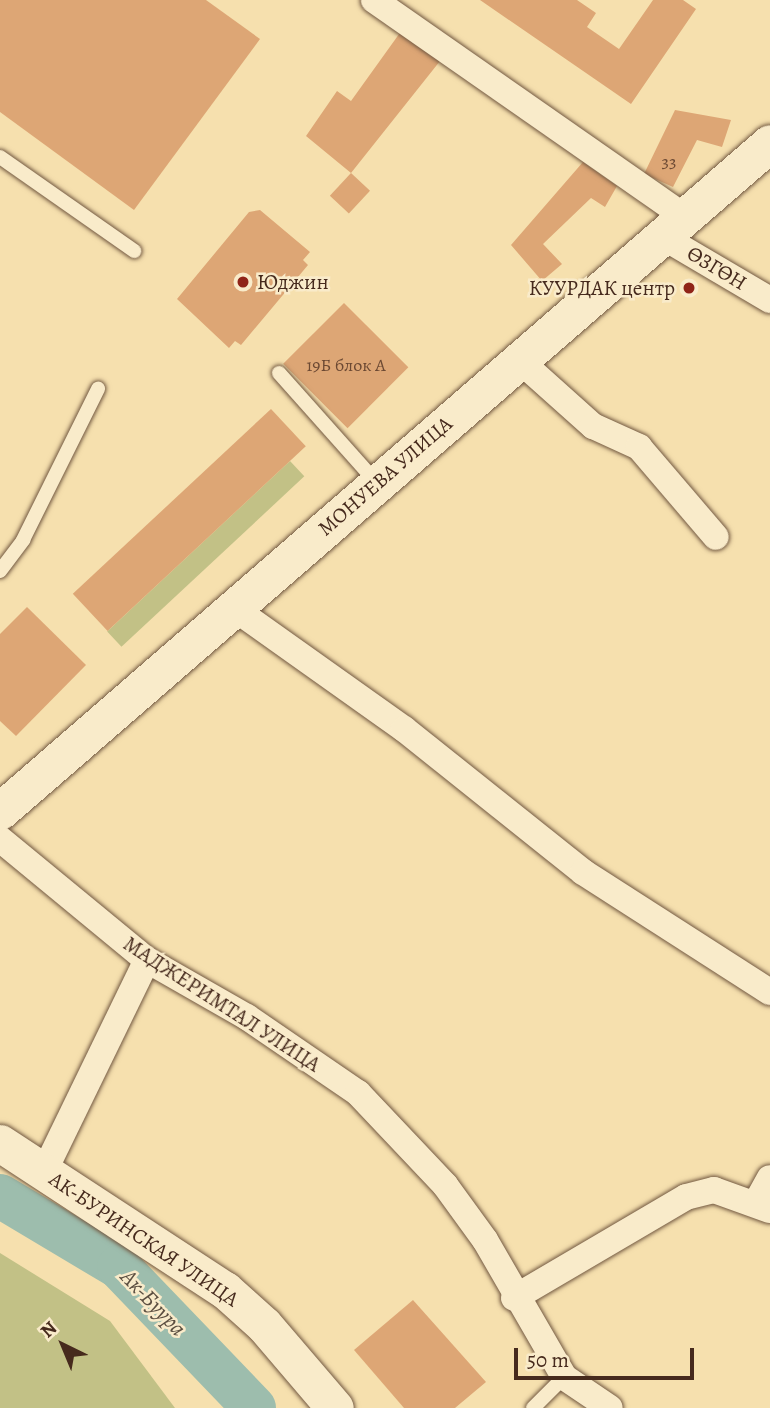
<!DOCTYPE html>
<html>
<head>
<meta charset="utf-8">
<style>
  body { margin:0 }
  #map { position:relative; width:770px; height:1408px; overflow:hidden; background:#f6e0ae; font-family:Alegreya,serif }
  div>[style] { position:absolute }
  .green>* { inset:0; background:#c2c186; transform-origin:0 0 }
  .river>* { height:44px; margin:-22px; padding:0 22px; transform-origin:22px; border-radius:22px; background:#9dbdad }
  .building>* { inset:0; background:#dda675; transform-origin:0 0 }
  .roads { filter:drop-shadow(0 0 2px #725841) drop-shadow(0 0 2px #725841) }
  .lane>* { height:14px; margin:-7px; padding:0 7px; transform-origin:7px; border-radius:7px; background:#f9ebca }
  .street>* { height:26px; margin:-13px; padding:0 13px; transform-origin:13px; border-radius:13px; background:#f9ebca }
  .secondary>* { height:37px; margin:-18.5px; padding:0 18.5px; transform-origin:18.5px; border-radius:18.5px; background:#f9ebca }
  .dots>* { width:19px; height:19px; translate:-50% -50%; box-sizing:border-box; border:4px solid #f9ebca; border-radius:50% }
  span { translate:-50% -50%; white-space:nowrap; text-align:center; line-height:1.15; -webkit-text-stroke:5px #f9ebca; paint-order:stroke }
  .number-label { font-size:18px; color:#6c4933 }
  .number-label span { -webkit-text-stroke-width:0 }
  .street-label { font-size:21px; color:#462a1d }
  .poi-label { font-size:21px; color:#462a1d }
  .left { translate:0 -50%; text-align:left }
  .right { translate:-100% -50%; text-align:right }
  .water-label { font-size:23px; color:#5c4f41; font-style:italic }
  .north { position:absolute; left:28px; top:1310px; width:70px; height:70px; -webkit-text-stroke:5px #f9ebca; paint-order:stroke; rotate:317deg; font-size:19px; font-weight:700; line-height:28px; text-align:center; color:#462a1d }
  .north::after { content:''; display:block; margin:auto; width:24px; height:32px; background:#462a1d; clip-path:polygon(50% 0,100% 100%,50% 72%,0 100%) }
  .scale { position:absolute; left:514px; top:1348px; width:180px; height:32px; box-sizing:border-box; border:4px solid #462a1d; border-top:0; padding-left:9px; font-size:21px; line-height:24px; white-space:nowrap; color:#462a1d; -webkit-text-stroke:5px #f9ebca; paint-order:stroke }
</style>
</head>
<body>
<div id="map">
  <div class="green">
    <i style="left:290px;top:461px;width:21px;height:250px;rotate:47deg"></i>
    <i style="clip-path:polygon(0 1253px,110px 1321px,175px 1408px,0 1408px)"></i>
  </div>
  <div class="river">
    <i style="left:0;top:1196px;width:139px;rotate:30.8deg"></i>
    <i style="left:119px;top:1267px;width:195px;rotate:46.2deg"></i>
  </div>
  <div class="building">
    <i style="clip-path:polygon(0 0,206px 0,260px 39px,134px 210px,0 112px)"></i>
    <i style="clip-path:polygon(480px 0,577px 0,596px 13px,587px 27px,619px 49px,653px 0,683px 0,696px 9px,631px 104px)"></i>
    <i style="clip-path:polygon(407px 23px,444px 56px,351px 173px,306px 136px,337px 91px,351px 101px)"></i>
    <i style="clip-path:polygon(675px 110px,731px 120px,722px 147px,697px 140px,673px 187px,644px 174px)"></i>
    <i style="clip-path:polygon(583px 162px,617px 186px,605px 207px,591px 198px,543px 244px,562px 264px,542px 281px,511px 245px)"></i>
    <i style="left:351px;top:173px;width:26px;height:31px;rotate:43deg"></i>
    <i style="clip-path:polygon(260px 210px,310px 252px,303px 260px,308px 265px,241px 345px,235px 341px,229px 348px,177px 299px,249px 212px)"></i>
    <i style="left:344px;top:303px;width:91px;height:86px;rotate:45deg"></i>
    <i style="left:271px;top:409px;width:51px;height:271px;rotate:47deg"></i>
    <i style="clip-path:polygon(27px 607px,86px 665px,16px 736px,0 721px,0 634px)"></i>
    <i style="clip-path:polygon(413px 1300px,486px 1382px,455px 1408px,404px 1408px,354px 1350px)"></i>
  </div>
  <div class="roads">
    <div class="lane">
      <i style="left:0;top:157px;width:164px;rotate:35deg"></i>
      <i style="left:279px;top:373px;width:146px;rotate:48.3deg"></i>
      <i style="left:0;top:571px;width:39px;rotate:-53deg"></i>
      <i style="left:23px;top:540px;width:169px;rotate:-63.6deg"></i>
      <i style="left:533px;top:1408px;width:44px;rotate:-45deg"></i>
    </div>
    <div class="street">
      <i style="left:374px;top:0;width:381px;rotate:34.9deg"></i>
      <i style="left:663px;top:237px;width:124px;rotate:30.5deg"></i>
      <i style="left:518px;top:359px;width:101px;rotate:41.8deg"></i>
      <i style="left:593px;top:426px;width:51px;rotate:24.5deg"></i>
      <i style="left:639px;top:447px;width:118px;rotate:49.5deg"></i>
      <i style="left:235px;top:609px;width:207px;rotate:35.4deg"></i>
      <i style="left:404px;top:729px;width:229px;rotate:38.6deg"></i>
      <i style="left:583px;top:872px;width:222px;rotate:32.7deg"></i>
      <i style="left:0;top:839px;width:190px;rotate:39.5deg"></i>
      <i style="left:147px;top:960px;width:115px;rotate:29.7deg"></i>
      <i style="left:247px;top:1017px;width:135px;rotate:34.4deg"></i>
      <i style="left:358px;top:1093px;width:127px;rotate:46.6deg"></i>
      <i style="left:445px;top:1185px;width:68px;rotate:54deg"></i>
      <i style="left:485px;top:1240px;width:158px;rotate:60deg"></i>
      <i style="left:564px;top:1377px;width:55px;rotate:34deg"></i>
      <i style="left:44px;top:1172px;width:236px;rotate:-64.1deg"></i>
      <i style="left:757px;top:1201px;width:26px;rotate:-61deg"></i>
      <i style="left:514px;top:1298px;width:199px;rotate:-30.4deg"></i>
      <i style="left:686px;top:1197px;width:29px;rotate:-14deg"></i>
      <i style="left:714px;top:1190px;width:59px;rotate:19.7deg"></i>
    </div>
    <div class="secondary">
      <i style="left:0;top:811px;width:1019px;rotate:-40.94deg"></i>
      <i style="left:0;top:1143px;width:269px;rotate:33.2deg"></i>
      <i style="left:225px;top:1290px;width:52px;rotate:41.9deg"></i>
      <i style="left:264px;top:1325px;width:109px;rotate:49.5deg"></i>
    </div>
  </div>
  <div class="dots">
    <i style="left:243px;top:282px;background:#8f2418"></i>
    <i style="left:689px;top:288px;background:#8f2418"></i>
  </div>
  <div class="number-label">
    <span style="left:669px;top:161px">33</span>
    <span style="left:346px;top:365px">19Б блок А</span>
  </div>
  <div class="street-label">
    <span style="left:717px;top:268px;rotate:31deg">ӨЗГӨН</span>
    <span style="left:385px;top:476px;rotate:-41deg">МОНУЕВА УЛИЦА</span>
    <span style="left:222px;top:1004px;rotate:33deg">МАДЖЕРИМТАЛ УЛИЦА</span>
    <span style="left:144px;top:1239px;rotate:34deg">АК-БУРИНСКАЯ УЛИЦА</span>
  </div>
  <div class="poi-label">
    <span class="left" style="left:257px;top:282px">Юджин</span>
    <span class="right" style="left:675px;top:288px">КУУРДАК центр</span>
  </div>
  <div class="water-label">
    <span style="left:153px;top:1303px;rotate:46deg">Ак-Буура</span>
  </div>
  <div class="north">N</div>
  <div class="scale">50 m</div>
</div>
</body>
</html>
